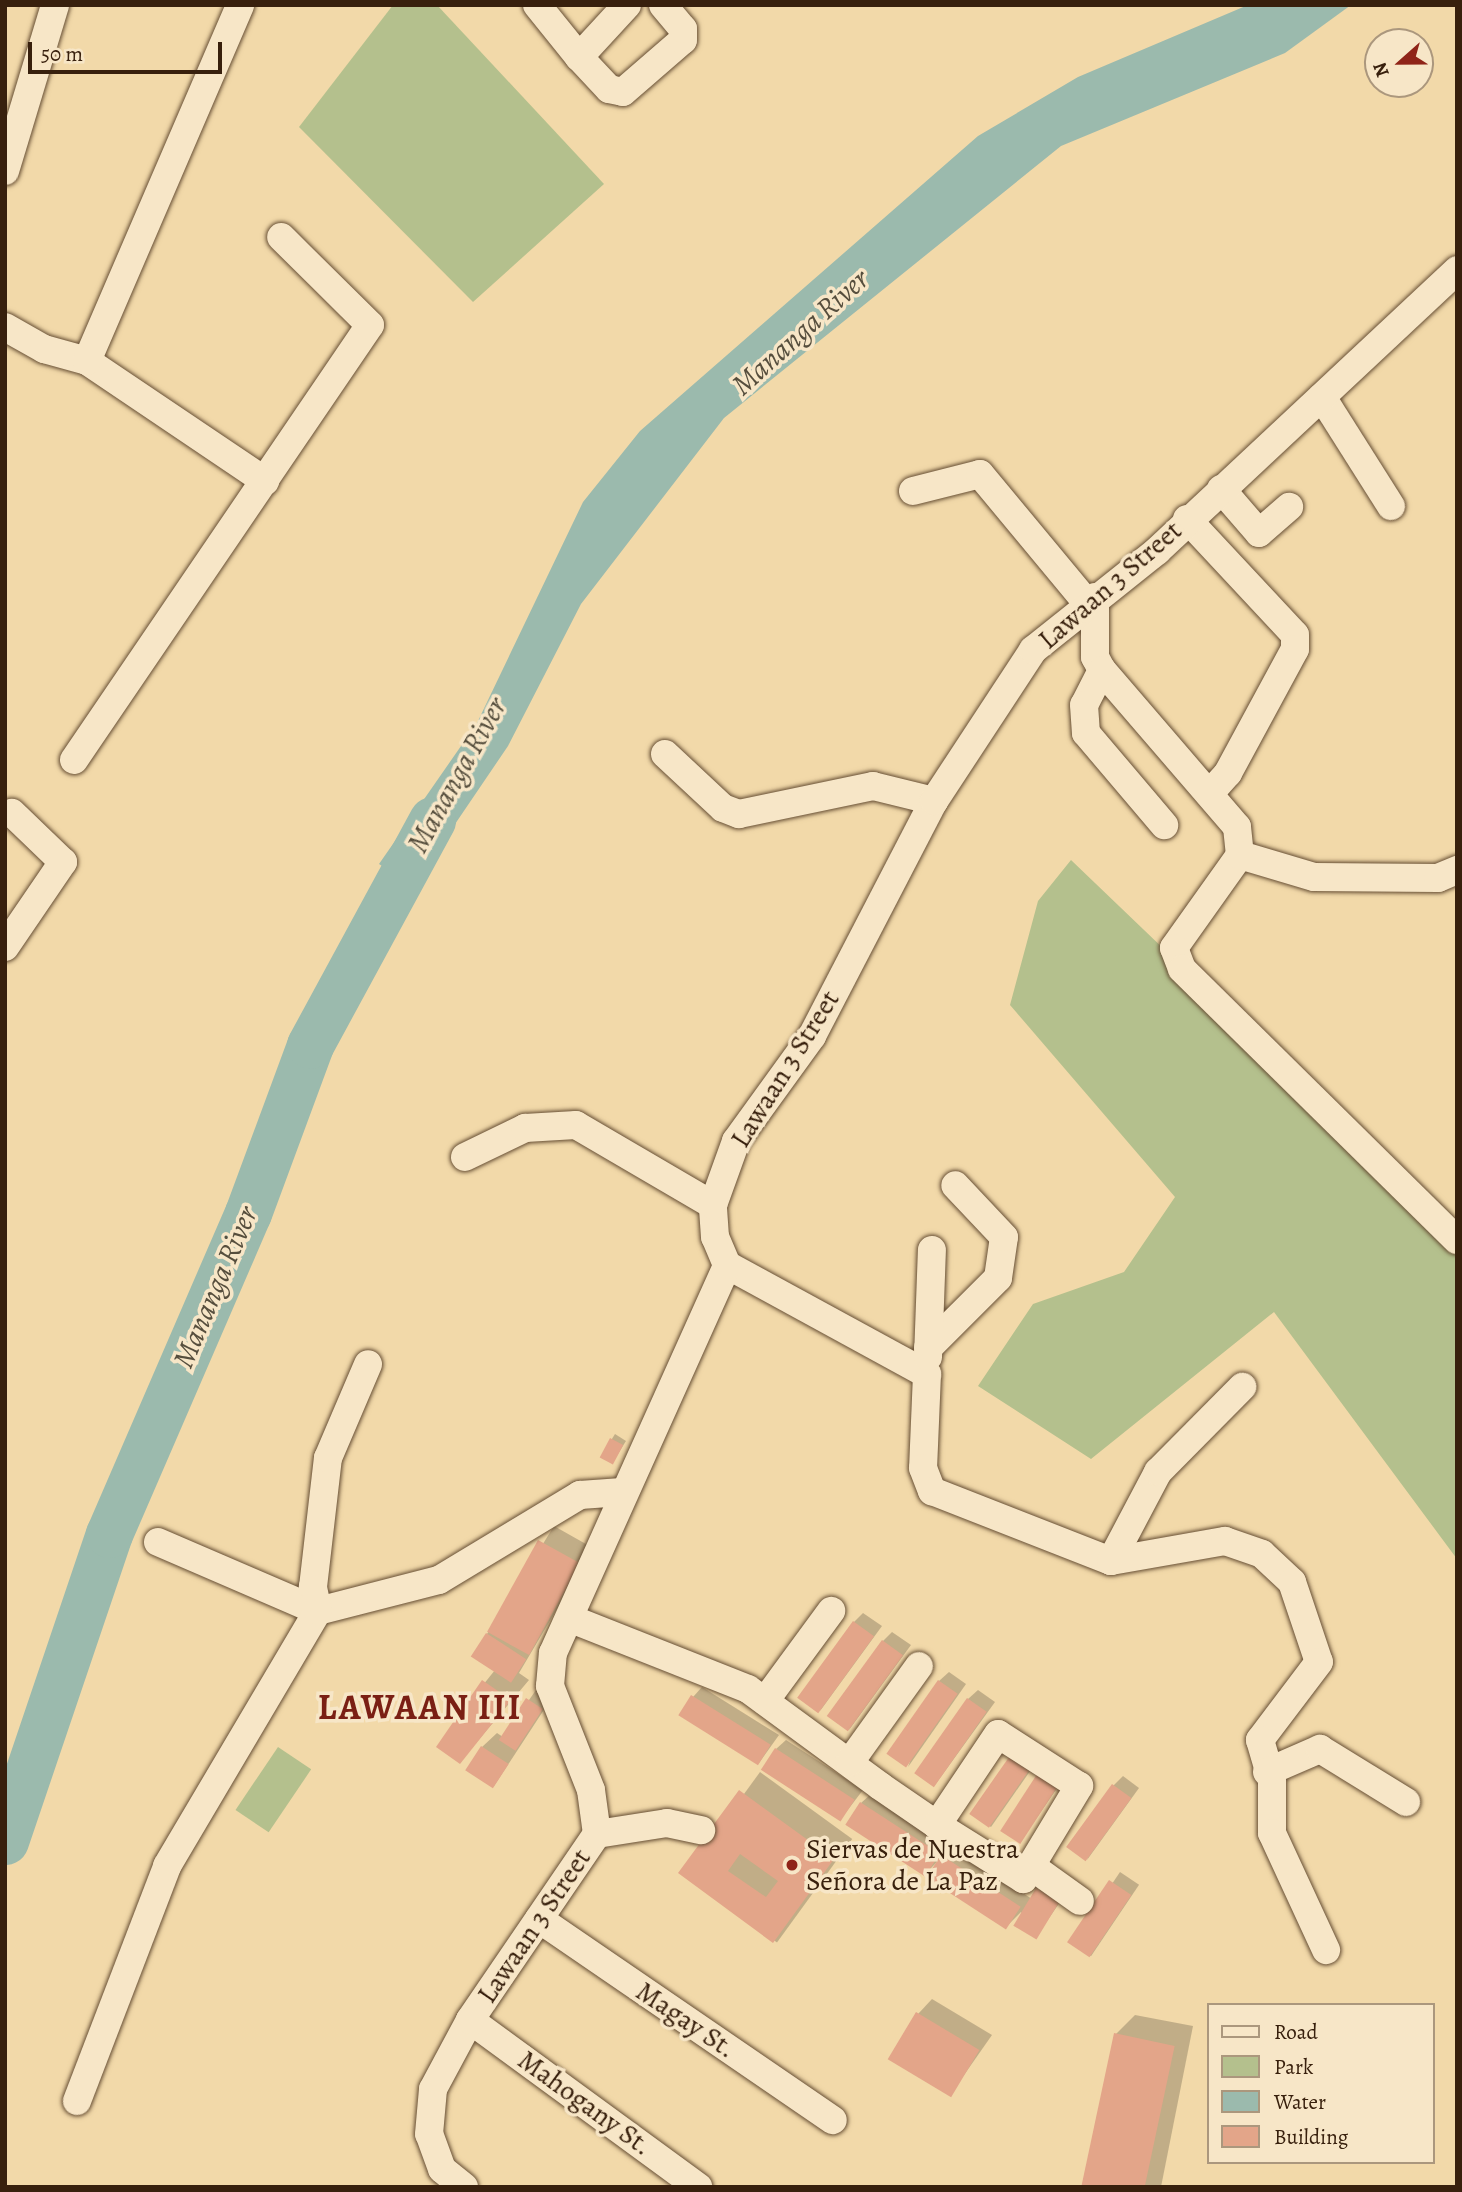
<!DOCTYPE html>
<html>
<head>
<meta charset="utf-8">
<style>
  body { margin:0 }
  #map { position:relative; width:1462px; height:2192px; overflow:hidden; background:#f2d9a9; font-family:Alegreya,serif }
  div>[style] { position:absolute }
  .green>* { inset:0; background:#b4c08d; transform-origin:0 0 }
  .water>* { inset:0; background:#9bbaad }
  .shadow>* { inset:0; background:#0003; transform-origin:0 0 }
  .river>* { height:47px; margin:-23.5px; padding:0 23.5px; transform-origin:23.5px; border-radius:23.5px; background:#9bbaad }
  .building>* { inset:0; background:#e3a589; transform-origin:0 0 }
  .roads { filter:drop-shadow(0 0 2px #664e34) drop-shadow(0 0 2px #664e34) }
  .minor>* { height:28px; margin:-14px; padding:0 14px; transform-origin:14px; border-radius:14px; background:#f7e6c7 }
  .dots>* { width:19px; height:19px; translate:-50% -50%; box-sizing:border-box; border:4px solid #f7e6c7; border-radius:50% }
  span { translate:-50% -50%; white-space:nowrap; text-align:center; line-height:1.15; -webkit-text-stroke:7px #f7e6c7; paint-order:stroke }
  .street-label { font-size:28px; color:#38200d }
  .poi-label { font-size:28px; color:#38200d }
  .left { translate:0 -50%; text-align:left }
  .water-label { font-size:30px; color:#564e3d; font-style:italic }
  .district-label { font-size:35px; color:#7a1f14; font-weight:700; letter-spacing:2px }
  .frame { position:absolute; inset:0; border:7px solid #38200d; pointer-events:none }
  .legend { position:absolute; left:1207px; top:2003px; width:228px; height:161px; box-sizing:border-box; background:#f7e6c7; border:2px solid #ab977d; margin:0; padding:9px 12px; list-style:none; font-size:21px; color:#38200d }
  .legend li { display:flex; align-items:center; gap:14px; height:35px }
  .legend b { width:35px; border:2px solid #ab977d }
  .north { position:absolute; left:1364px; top:28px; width:70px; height:70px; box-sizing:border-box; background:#f7e6c7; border:2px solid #ab977d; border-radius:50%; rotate:249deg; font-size:19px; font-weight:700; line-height:28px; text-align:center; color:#38200d }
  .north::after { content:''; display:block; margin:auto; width:24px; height:32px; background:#8f2418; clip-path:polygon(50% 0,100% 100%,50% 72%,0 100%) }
  .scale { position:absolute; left:28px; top:42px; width:194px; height:32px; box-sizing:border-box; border:4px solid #38200d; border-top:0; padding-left:9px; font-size:21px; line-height:24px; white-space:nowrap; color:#38200d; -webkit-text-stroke:5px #f7e6c7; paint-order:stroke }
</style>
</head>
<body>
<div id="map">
  <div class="green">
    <i style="clip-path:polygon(393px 5px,437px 5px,604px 184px,473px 302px,299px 127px)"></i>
    <i style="clip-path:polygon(1071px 860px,1457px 1230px,1457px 1559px,1274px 1312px,1091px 1459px,978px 1386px,1033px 1304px,1124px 1272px,1175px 1197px,1010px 1005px,1038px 901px)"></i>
    <i style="left:278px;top:1747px;width:40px;height:76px;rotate:34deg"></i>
  </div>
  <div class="water">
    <i style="clip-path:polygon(1248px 5px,1351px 5px,1285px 53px,1061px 146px,724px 418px,581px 604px,508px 746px,413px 886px,379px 864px,477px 723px,583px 502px,640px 431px,978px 136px,1078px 77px)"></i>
  </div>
  <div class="shadow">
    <i style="left:615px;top:1434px;width:13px;height:26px;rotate:32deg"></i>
    <i style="clip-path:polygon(554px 1526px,593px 1548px,519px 1673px,529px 1680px,460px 1762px,467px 1705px,495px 1670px,487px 1634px)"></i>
    <i style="clip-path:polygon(863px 1613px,882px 1626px,820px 1711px,854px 1622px)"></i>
    <i style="clip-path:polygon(892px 1632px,911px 1645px,849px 1730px,883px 1641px)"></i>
    <i style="clip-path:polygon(949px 1672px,966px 1684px,908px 1767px,939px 1681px)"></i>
    <i style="clip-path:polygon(702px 1687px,779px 1735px,759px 1763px,693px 1697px)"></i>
    <i style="clip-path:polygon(536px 1690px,551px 1699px,494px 1786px,482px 1747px,497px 1733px,503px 1737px)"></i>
    <i style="clip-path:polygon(978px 1690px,995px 1702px,935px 1785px,968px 1699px)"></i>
    <i style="clip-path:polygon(786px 1740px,863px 1790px,840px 1820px,776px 1749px)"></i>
    <i style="clip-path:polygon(1042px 1754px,991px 1827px,974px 1815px)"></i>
    <i style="clip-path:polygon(1052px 1760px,1069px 1771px,1020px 1842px)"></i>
    <i style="left:760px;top:1772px;width:114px;height:128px;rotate:36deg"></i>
    <i style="clip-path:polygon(1123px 1776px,1139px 1788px,1087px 1860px,1113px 1786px)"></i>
    <i style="clip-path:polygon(871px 1794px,948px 1844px,939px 1861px,952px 1847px,1032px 1899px,1047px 1879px,1067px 1892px,1036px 1937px,1021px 1912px,1006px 1927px,938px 1861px,925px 1874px,861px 1803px)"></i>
    <i style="left:1120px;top:1872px;width:23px;height:86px;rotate:34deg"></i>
    <i style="clip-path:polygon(932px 1999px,992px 2035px,950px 2095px,918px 2014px)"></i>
    <i style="clip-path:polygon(1135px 2015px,1193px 2026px,1161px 2187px,1085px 2187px,1116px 2034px)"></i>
  </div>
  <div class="river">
    <i style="left:5px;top:1841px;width:324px;rotate:-71.3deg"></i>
    <i style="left:109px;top:1534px;width:350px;rotate:-66.6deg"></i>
    <i style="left:248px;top:1213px;width:179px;rotate:-69.7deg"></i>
    <i style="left:310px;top:1045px;width:256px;rotate:-61.5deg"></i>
  </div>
  <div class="building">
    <i style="left:610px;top:1438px;width:15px;height:22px;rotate:28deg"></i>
    <i style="left:538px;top:1540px;width:48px;height:105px;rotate:29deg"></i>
    <i style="left:853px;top:1621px;width:26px;height:95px;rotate:36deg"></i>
    <i style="left:486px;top:1633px;width:48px;height:28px;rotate:33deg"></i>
    <i style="left:882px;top:1640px;width:26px;height:94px;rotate:36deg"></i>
    <i style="clip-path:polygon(482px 1680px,511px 1700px,460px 1764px,436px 1747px)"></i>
    <i style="left:938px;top:1680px;width:24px;height:90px;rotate:35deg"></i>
    <i style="left:691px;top:1695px;width:94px;height:24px;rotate:32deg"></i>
    <i style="left:526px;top:1698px;width:20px;height:50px;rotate:33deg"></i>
    <i style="left:967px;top:1698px;width:24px;height:92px;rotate:35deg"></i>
    <i style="left:481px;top:1746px;width:33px;height:29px;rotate:33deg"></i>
    <i style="left:775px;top:1748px;width:95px;height:26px;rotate:33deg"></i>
    <i style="left:1014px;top:1750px;width:24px;height:78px;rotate:35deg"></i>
    <i style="left:1041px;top:1768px;width:24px;height:75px;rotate:33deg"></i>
    <i style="left:1112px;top:1784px;width:24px;height:78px;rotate:36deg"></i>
    <i style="clip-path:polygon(evenodd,739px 1790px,834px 1859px,773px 1943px,678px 1873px,739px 1790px,740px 1854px,778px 1881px,766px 1897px,728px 1871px,740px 1854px)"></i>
    <i style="left:860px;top:1802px;width:95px;height:27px;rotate:33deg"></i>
    <i style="left:941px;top:1855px;width:95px;height:27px;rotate:33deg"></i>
    <i style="left:1109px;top:1880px;width:27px;height:75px;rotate:34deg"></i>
    <i style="left:1036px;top:1888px;width:27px;height:44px;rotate:31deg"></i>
    <i style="left:916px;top:2012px;width:74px;height:55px;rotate:31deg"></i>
    <i style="left:1114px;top:2033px;width:62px;height:157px;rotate:12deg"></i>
  </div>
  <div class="roads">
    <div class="minor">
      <i style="left:537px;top:5px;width:67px;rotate:51.1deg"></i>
      <i style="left:627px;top:5px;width:71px;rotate:132.7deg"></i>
      <i style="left:579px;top:57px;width:44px;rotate:46.8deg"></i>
      <i style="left:609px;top:89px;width:14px;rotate:12deg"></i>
      <i style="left:623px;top:92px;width:79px;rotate:-40.9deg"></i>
      <i style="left:683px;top:40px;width:11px;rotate:-90deg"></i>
      <i style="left:683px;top:29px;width:31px;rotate:-130deg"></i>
      <i style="left:5px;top:171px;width:173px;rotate:-73.2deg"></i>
      <i style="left:5px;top:327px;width:45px;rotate:29.4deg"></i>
      <i style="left:44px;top:349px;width:45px;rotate:15.6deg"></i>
      <i style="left:87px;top:361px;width:215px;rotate:34deg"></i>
      <i style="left:87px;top:361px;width:387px;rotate:-66.7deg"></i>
      <i style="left:1322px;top:397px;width:129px;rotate:57.7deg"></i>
      <i style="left:1221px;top:489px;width:58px;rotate:49.2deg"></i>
      <i style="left:1259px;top:533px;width:40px;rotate:-41deg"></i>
      <i style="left:913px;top:491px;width:69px;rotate:-14.2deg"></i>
      <i style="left:980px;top:474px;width:168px;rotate:50.3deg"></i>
      <i style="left:1187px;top:519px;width:158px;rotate:47deg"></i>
      <i style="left:1295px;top:635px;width:14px;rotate:90deg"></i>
      <i style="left:1295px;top:649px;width:141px;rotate:118.4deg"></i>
      <i style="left:1228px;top:773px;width:27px;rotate:132deg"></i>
      <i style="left:1095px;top:597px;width:60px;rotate:90deg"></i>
      <i style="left:1095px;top:657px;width:15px;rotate:62deg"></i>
      <i style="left:1102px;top:670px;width:207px;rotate:49.3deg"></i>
      <i style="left:1237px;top:827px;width:28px;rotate:84deg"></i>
      <i style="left:1240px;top:855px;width:114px;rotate:125.4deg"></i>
      <i style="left:1174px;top:948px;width:22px;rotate:69deg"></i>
      <i style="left:1182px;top:969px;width:386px;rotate:44.6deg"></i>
      <i style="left:1102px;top:670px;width:39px;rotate:117deg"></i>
      <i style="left:1084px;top:705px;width:28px;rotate:86deg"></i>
      <i style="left:1086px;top:733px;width:121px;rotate:49.7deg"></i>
      <i style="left:665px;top:754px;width:79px;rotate:43deg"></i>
      <i style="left:723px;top:808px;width:17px;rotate:21deg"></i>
      <i style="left:739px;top:814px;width:137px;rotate:-11.8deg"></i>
      <i style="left:873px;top:786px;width:63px;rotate:13.8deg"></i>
      <i style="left:74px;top:760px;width:526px;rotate:-55.77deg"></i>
      <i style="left:370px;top:325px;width:125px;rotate:-135.3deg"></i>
      <i style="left:1240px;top:855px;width:77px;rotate:16.6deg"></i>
      <i style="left:1314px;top:877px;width:124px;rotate:0.5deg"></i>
      <i style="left:1438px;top:878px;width:21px;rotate:-23deg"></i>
      <i style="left:5px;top:947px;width:103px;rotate:-55.7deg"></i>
      <i style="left:63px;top:862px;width:71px;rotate:-136.1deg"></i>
      <i style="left:465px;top:1157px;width:67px;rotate:-25.8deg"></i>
      <i style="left:525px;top:1128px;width:51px;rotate:-3.4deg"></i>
      <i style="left:576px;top:1125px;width:159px;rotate:30.3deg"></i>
      <i style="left:727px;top:1265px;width:228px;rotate:28.6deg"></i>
      <i style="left:927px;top:1374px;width:94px;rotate:92.4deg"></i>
      <i style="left:923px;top:1468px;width:25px;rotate:69deg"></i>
      <i style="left:932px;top:1491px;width:192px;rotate:21.4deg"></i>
      <i style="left:1111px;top:1561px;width:116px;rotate:-10deg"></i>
      <i style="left:1225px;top:1541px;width:39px;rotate:19deg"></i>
      <i style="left:1262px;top:1554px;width:41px;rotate:43deg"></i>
      <i style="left:1292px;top:1582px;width:84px;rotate:71.4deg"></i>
      <i style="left:1319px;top:1662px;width:98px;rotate:127.1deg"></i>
      <i style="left:1260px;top:1740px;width:43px;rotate:73.7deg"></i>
      <i style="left:1272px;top:1781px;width:52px;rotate:90deg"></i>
      <i style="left:1272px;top:1833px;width:129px;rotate:65.2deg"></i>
      <i style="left:928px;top:1348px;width:99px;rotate:-45deg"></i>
      <i style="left:998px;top:1278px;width:41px;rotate:-81.7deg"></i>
      <i style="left:1004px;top:1237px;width:71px;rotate:-133.3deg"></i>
      <i style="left:928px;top:1357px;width:107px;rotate:-87.9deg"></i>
      <i style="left:158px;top:1542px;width:174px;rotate:23.3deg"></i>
      <i style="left:318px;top:1611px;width:125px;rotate:-14.4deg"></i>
      <i style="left:439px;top:1580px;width:165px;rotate:-31.1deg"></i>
      <i style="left:580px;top:1495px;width:42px;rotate:-4.1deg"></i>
      <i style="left:1111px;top:1561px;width:101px;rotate:-62.2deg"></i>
      <i style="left:1158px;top:1472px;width:120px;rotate:-45.3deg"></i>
      <i style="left:571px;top:1619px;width:190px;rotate:21.6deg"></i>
      <i style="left:748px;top:1689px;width:164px;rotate:36.3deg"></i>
      <i style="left:880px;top:1786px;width:69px;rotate:34.4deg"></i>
      <i style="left:937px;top:1825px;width:102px;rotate:32.1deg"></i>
      <i style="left:1023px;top:1879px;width:109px;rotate:-58.9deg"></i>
      <i style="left:1079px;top:1786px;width:96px;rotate:-147.3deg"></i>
      <i style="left:998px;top:1734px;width:110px;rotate:123.8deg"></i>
      <i style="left:765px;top:1701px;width:112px;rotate:-53.7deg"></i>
      <i style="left:850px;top:1762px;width:118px;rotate:-54.3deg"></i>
      <i style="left:1267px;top:1772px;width:58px;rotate:-23.5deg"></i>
      <i style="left:1320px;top:1749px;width:101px;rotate:31.6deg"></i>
      <i style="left:597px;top:1834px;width:71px;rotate:-8.9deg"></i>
      <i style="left:667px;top:1823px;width:35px;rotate:12deg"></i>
      <i style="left:1031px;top:1866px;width:60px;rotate:35.5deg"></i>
      <i style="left:539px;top:1919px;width:356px;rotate:34.4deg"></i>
      <i style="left:470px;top:2020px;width:283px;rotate:36.2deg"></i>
      <i style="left:77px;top:2101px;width:252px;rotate:-69deg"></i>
      <i style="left:167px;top:1866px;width:296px;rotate:-59.4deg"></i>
      <i style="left:318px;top:1611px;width:25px;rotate:-102deg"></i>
      <i style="left:313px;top:1587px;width:130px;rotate:-83.4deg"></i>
      <i style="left:328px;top:1458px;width:102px;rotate:-66.9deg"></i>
      <i style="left:464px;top:2187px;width:28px;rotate:-141deg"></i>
      <i style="left:442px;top:2169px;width:37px;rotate:-110deg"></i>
      <i style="left:429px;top:2134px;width:45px;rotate:-84.9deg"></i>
      <i style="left:433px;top:2089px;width:78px;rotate:-61.8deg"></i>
      <i style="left:470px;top:2020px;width:225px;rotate:-55.7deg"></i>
      <i style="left:597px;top:1834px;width:44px;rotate:-97.8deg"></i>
      <i style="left:591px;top:1790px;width:112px;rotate:-111.5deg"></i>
      <i style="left:550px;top:1686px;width:33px;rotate:-85deg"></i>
      <i style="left:553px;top:1653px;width:425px;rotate:-65.8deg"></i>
      <i style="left:727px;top:1265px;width:30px;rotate:-113deg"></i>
      <i style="left:715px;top:1237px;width:32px;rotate:-94deg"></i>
      <i style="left:713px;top:1205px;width:68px;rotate:-70.2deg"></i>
      <i style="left:736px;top:1141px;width:130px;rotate:-54.1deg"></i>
      <i style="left:812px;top:1036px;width:265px;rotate:-62.6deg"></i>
      <i style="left:934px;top:801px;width:181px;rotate:-56.7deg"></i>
      <i style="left:1033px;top:650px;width:159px;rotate:-38.6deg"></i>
      <i style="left:1157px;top:551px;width:411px;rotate:-43.1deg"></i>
    </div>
  </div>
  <div class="dots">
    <i style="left:792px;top:1865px;background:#8f2418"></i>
  </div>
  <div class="street-label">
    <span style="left:1110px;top:585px;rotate:-41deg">Lawaan 3 Street</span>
    <span style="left:785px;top:1069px;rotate:-58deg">Lawaan 3 Street</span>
    <span style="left:534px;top:1926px;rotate:-56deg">Lawaan 3 Street</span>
    <span style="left:686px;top:2020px;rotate:34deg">Magay St.</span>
    <span style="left:585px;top:2103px;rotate:36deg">Mahogany St.</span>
  </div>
  <div class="poi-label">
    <span class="left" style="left:806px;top:1865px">Siervas de Nuestra<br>Señora de La Paz</span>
  </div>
  <div class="water-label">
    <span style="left:800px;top:332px;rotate:-42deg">Mananga River</span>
    <span style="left:457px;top:775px;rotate:-61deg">Mananga River</span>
    <span style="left:215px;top:1287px;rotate:-67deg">Mananga River</span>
  </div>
  <div class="district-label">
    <span style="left:420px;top:1707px">LAWAAN III</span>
  </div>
  <div class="frame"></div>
  <ul class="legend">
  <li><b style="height:9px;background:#f7e6c7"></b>Road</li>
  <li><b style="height:19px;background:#b4c08d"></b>Park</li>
  <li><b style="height:19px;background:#9bbaad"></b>Water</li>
  <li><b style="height:19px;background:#e3a589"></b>Building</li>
  </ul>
  <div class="north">N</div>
  <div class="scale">50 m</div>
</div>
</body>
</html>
